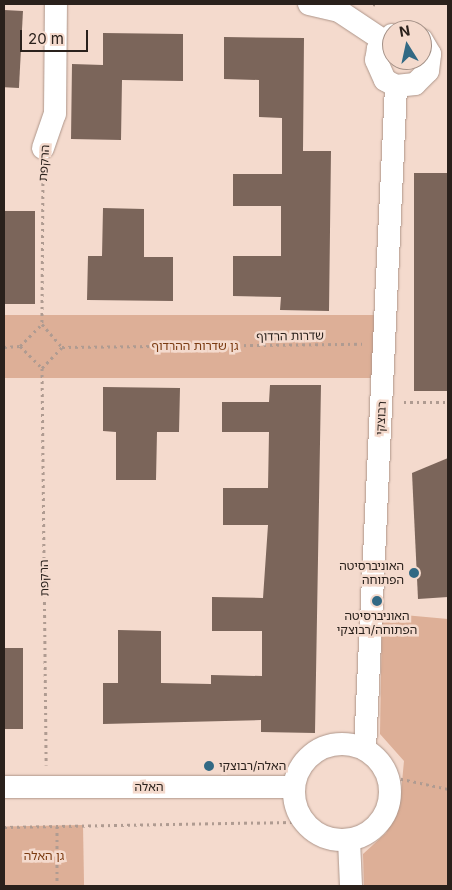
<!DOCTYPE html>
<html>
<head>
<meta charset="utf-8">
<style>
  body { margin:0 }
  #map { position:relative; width:452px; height:890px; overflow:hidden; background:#f4dacd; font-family:Inter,"Noto Sans Hebrew",sans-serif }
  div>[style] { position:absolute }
  .green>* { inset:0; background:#ddaf97; transform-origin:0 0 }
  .building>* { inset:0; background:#7b655a; transform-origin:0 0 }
  .path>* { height:3px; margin-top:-1.5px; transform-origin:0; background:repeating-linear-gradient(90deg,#af9b91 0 2.5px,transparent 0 6.5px) }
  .roads { filter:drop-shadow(0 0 1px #ae968a) drop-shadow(0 0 1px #ae968a) }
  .minor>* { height:22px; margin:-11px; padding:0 11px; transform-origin:11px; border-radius:11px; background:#fff }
  .minor>.ring { margin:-11px; padding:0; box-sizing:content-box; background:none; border:22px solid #fff; border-radius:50% }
  .dots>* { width:14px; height:14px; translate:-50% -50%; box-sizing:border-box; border:2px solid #f4dacd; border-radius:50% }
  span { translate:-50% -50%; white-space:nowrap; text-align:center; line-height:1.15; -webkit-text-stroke:5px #f4dacd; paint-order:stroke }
  .street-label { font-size:12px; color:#2a211c }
  .park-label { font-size:12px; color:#7a3a10 }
  .poi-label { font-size:12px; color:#2a211c }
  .right { translate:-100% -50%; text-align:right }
  .left { translate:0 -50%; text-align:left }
  .frame { position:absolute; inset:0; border:5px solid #2a211c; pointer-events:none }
  .north { position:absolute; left:382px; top:20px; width:50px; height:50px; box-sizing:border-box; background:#f4dacd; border:1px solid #a39086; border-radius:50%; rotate:350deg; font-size:14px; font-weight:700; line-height:20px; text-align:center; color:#2a211c }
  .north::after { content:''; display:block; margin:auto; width:18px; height:22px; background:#326984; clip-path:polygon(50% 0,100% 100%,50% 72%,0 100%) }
  .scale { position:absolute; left:20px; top:30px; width:68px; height:22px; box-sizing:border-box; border:2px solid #2a211c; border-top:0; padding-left:6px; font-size:15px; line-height:18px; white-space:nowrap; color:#2a211c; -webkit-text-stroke:4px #f4dacd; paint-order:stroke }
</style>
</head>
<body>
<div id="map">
  <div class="green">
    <i style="left:4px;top:315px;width:381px;height:63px"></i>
    <i style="clip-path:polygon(382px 613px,448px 619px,448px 886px,364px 886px,363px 854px,386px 833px,400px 803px,404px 761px,380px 734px)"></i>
    <i style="left:83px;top:825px;width:61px;height:79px;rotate:89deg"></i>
  </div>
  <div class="building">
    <i style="left:4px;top:10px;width:19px;height:77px;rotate:3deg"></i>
    <i style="clip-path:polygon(103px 33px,183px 34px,183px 81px,122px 80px,121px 140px,71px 139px,72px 64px,103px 65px)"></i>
    <i style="clip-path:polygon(224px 37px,304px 38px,303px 151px,331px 151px,329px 311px,280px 310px,281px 297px,233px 296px,233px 256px,281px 256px,281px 206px,233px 206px,233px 174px,282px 174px,282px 118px,259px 117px,259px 80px,224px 79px)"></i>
    <i style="left:414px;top:173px;width:34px;height:218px"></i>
    <i style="clip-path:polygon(103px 208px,144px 209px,144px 257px,173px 257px,173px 301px,87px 300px,88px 256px,102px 256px)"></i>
    <i style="left:4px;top:211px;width:31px;height:93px"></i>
    <i style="clip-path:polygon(270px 385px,321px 385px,315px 733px,261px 732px,261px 720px,103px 724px,103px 683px,118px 683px,118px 630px,161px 631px,161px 683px,211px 684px,211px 675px,262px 676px,262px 631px,212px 631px,212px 597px,263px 598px,268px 525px,223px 525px,223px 488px,268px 488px,269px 432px,222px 432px,222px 402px,269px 402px)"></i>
    <i style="clip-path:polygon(103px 387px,180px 388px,179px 432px,157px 432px,156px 480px,116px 480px,116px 432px,103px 431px)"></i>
    <i style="clip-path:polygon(448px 458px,448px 597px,418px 599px,412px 473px)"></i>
    <i style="left:4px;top:648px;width:19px;height:81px"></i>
  </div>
  <div class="path">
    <i style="left:373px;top:4px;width:5px;rotate:11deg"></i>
    <i style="left:43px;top:170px;width:154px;rotate:90.4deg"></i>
    <i style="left:42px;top:324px;width:30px;rotate:49deg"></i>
    <i style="left:20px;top:346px;width:31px;rotate:-45deg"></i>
    <i style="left:4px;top:347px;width:16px;rotate:-4deg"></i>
    <i style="left:20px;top:346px;width:31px;rotate:45deg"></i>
    <i style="left:42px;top:368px;width:29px;rotate:-46deg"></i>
    <i style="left:62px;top:347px;width:300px;rotate:-0.6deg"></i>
    <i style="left:42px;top:368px;width:397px;rotate:89.4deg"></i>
    <i style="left:404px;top:402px;width:44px"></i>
    <i style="left:388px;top:776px;width:61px;rotate:12.2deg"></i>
    <i style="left:57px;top:826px;width:60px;rotate:90deg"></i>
    <i style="left:4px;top:827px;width:300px;rotate:-1deg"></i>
  </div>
  <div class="roads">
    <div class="minor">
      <i style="left:309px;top:4px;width:31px;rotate:13deg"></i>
      <i style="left:339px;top:11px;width:54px;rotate:33.7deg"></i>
      <i style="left:392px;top:35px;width:20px;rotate:135deg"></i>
      <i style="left:378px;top:49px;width:11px;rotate:100deg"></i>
      <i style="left:376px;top:60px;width:22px;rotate:66deg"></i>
      <i style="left:385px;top:80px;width:13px;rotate:29deg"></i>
      <i style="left:396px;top:86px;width:19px;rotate:-6deg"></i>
      <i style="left:415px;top:84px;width:18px;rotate:-45deg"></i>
      <i style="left:428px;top:71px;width:17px;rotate:-83deg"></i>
      <i style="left:430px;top:54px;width:16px;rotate:-120deg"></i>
      <i style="left:43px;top:148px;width:36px;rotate:-71deg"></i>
      <i style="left:55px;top:114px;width:110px;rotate:-89.5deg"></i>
      <i class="ring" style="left:294px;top:744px;width:74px;height:74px"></i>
      <i style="left:365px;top:749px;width:664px;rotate:-87.32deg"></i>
      <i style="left:4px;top:787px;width:290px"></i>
      <i style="left:349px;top:840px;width:46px;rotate:87.5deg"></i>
    </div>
  </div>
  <div class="dots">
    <i style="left:414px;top:573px;background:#326984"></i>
    <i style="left:377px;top:601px;background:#326984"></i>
    <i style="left:209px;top:766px;background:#326984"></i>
  </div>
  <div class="street-label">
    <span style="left:44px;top:163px;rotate:-86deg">הרקפת</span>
    <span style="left:290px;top:336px;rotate:-1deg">שדרות הרדוף</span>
    <span style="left:381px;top:418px;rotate:-87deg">רבוצקי</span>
    <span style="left:44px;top:578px;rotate:-91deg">הרקפת</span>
    <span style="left:149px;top:787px">האלה</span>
  </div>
  <div class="park-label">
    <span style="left:195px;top:346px">גן שדרות ההרדוף</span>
    <span style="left:44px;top:856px">גן האלה</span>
  </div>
  <div class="poi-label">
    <span class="right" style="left:404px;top:573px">האוניברסיטה<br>הפתוחה</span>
    <span style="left:377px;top:623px">האוניברסיטה<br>הפתוחה/רבוצקי</span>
    <span class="left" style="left:219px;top:766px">האלה/רבוצקי</span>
  </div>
  <div class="frame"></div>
  <div class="north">N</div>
  <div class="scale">20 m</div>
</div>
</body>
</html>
